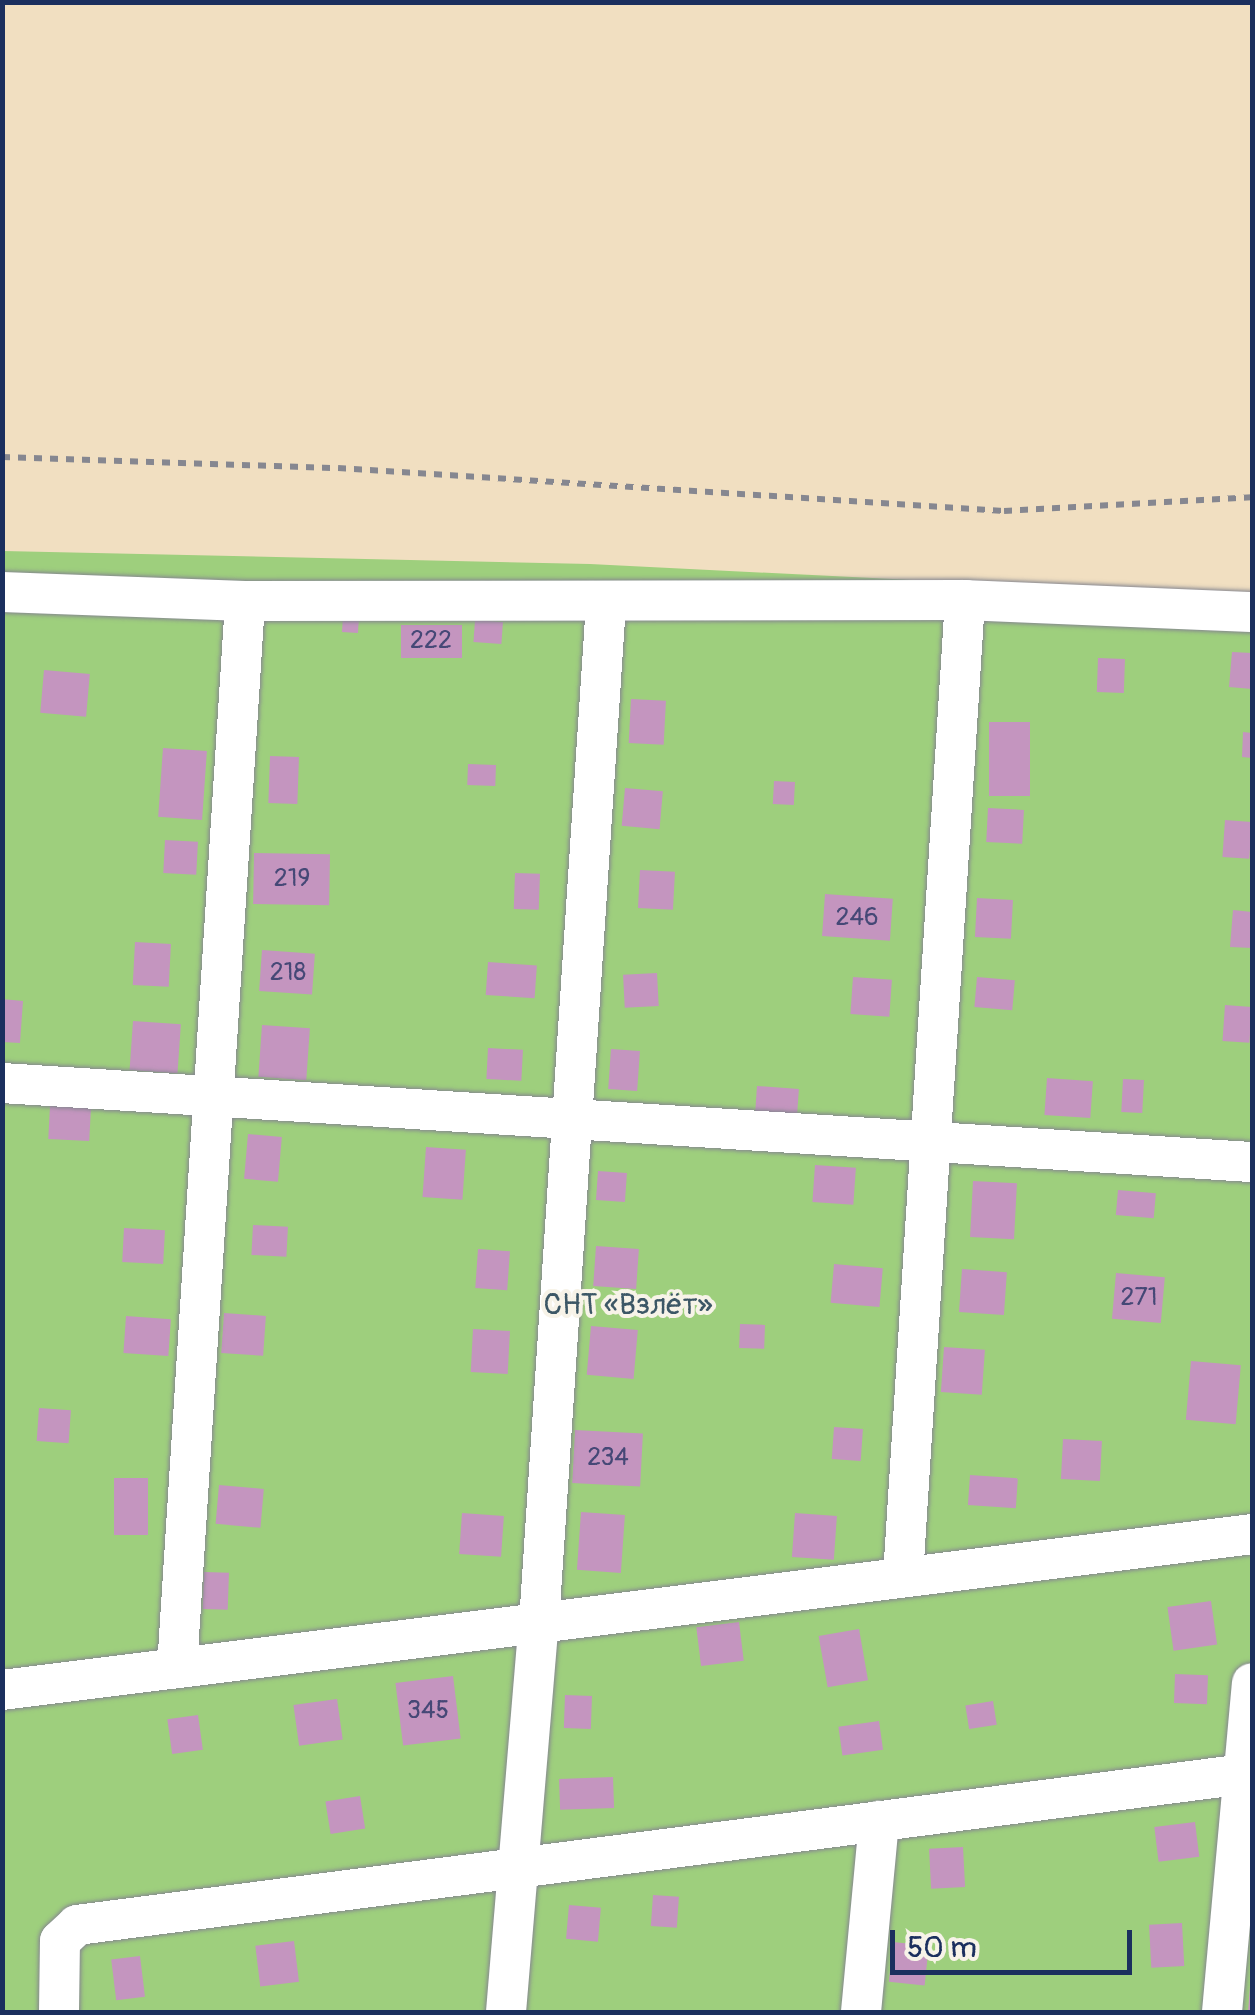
<!DOCTYPE html>
<html>
<head>
<meta charset="utf-8">
<style>
  body { margin:0 }
  #map { position:relative; width:1255px; height:2015px; overflow:hidden; background:#f1dfc1; font-family:Pangolin,sans-serif }
  div>[style] { position:absolute }
  .green>* { inset:0; background:#9ecf7d }
  .building>* { inset:0; background:#c495bf; transform-origin:0 0 }
  .path>* { height:6px; margin-top:-3px; transform-origin:0; background:repeating-linear-gradient(90deg,#868790 0 8px,transparent 0 16px) }
  .roads { filter:drop-shadow(0 0 2px #868790) drop-shadow(0 0 2px #868790) }
  .minor>* { height:40px; margin:-20px; padding:0 20px; transform-origin:20px; border-radius:20px; background:#fff }
  span { translate:-50% -50%; white-space:nowrap; text-align:center; line-height:1.15; -webkit-text-stroke:8px #f7f3e8; paint-order:stroke }
  .number-label { font-size:25px; color:#454876 }
  .number-label span { -webkit-text-stroke-width:0 }
  .park-label { font-size:30px; color:#3c5766 }
  .frame { position:absolute; inset:0; border:5px solid #1b2f5e; pointer-events:none }
  .scale { position:absolute; left:890px; top:1930px; width:242px; height:45px; box-sizing:border-box; border:5px solid #1b2f5e; border-top:0; padding-left:12px; font-size:30px; line-height:35px; white-space:nowrap; color:#1b2f5e; -webkit-text-stroke:8px #f7f3e8; paint-order:stroke }
</style>
</head>
<body>
<div id="map">
  <div class="green">
    <i style="clip-path:polygon(3px 551px,590px 564px,1252px 597px,1252px 2012px,3px 2012px)"></i>
  </div>
  <div class="building">
    <i style="left:343px;top:617px;width:16px;height:15px;rotate:4deg"></i>
    <i style="left:475px;top:620px;width:28px;height:22px;rotate:4deg"></i>
    <i style="left:401px;top:625px;width:61px;height:33px"></i>
    <i style="clip-path:polygon(1232px 652px,1252px 653px,1252px 689px,1229px 687px)"></i>
    <i style="left:1098px;top:658px;width:27px;height:34px;rotate:2deg"></i>
    <i style="left:44px;top:670px;width:46px;height:43px;rotate:5deg"></i>
    <i style="left:631px;top:699px;width:35px;height:44px;rotate:3deg"></i>
    <i style="left:989px;top:722px;width:41px;height:74px"></i>
    <i style="clip-path:polygon(1243px 732px,1252px 733px,1252px 758px,1242px 757px)"></i>
    <i style="left:163px;top:748px;width:44px;height:69px;rotate:4deg"></i>
    <i style="left:270px;top:756px;width:29px;height:47px;rotate:2deg"></i>
    <i style="left:468px;top:764px;width:28px;height:21px;rotate:2deg"></i>
    <i style="left:774px;top:781px;width:21px;height:23px;rotate:3deg"></i>
    <i style="left:625px;top:788px;width:38px;height:38px;rotate:5deg"></i>
    <i style="left:988px;top:808px;width:36px;height:34px;rotate:3deg"></i>
    <i style="left:1225px;top:820px;width:27px;height:37px;rotate:4deg"></i>
    <i style="left:165px;top:840px;width:33px;height:33px;rotate:3deg"></i>
    <i style="left:254px;top:853px;width:76px;height:51px;rotate:1deg"></i>
    <i style="left:640px;top:870px;width:35px;height:38px;rotate:3deg"></i>
    <i style="left:515px;top:873px;width:25px;height:36px;rotate:2deg"></i>
    <i style="left:825px;top:894px;width:68px;height:42px;rotate:4deg"></i>
    <i style="left:977px;top:898px;width:36px;height:39px;rotate:3deg"></i>
    <i style="clip-path:polygon(1233px 910px,1252px 912px,1252px 948px,1230px 947px)"></i>
    <i style="left:135px;top:942px;width:36px;height:43px;rotate:3deg"></i>
    <i style="left:262px;top:950px;width:53px;height:41px;rotate:4deg"></i>
    <i style="left:488px;top:962px;width:49px;height:33px;rotate:4deg"></i>
    <i style="left:657px;top:973px;width:33px;height:34px;rotate:87deg"></i>
    <i style="left:853px;top:977px;width:39px;height:37px;rotate:4deg"></i>
    <i style="left:977px;top:977px;width:38px;height:30px;rotate:5deg"></i>
    <i style="clip-path:polygon(2px 999px,23px 1001px,20px 1043px,2px 1042px)"></i>
    <i style="left:1225px;top:1005px;width:27px;height:36px;rotate:4deg"></i>
    <i style="left:133px;top:1021px;width:48px;height:49px;rotate:4deg"></i>
    <i style="left:262px;top:1025px;width:48px;height:52px;rotate:4deg"></i>
    <i style="left:488px;top:1048px;width:35px;height:31px;rotate:3deg"></i>
    <i style="left:611px;top:1049px;width:29px;height:40px;rotate:4deg"></i>
    <i style="left:1047px;top:1078px;width:46px;height:37px;rotate:4deg"></i>
    <i style="left:1123px;top:1079px;width:21px;height:33px;rotate:3deg"></i>
    <i style="left:757px;top:1086px;width:42px;height:32px;rotate:4deg"></i>
    <i style="left:50px;top:1106px;width:41px;height:33px;rotate:3deg"></i>
    <i style="left:248px;top:1134px;width:34px;height:45px;rotate:5deg"></i>
    <i style="left:426px;top:1147px;width:40px;height:50px;rotate:4deg"></i>
    <i style="left:815px;top:1165px;width:41px;height:37px;rotate:4deg"></i>
    <i style="left:598px;top:1171px;width:29px;height:29px;rotate:4deg"></i>
    <i style="left:973px;top:1181px;width:44px;height:56px;rotate:3deg"></i>
    <i style="left:1118px;top:1190px;width:38px;height:25px;rotate:5deg"></i>
    <i style="left:253px;top:1225px;width:35px;height:30px;rotate:3deg"></i>
    <i style="left:124px;top:1228px;width:41px;height:34px;rotate:3deg"></i>
    <i style="left:596px;top:1246px;width:43px;height:40px;rotate:4deg"></i>
    <i style="left:478px;top:1249px;width:32px;height:39px;rotate:4deg"></i>
    <i style="left:834px;top:1264px;width:49px;height:39px;rotate:5deg"></i>
    <i style="left:962px;top:1269px;width:45px;height:43px;rotate:4deg"></i>
    <i style="left:1116px;top:1273px;width:49px;height:46px;rotate:5deg"></i>
    <i style="left:224px;top:1313px;width:42px;height:40px;rotate:4deg"></i>
    <i style="left:126px;top:1316px;width:45px;height:37px;rotate:4deg"></i>
    <i style="left:740px;top:1324px;width:25px;height:24px;rotate:2deg"></i>
    <i style="left:591px;top:1326px;width:47px;height:49px;rotate:5deg"></i>
    <i style="left:473px;top:1329px;width:37px;height:43px;rotate:3deg"></i>
    <i style="left:944px;top:1347px;width:41px;height:45px;rotate:4deg"></i>
    <i style="left:1191px;top:1361px;width:50px;height:59px;rotate:5deg"></i>
    <i style="left:39px;top:1408px;width:32px;height:33px;rotate:4deg"></i>
    <i style="left:834px;top:1427px;width:29px;height:32px;rotate:4deg"></i>
    <i style="left:575px;top:1430px;width:68px;height:53px;rotate:3deg"></i>
    <i style="left:1063px;top:1439px;width:39px;height:40px;rotate:3deg"></i>
    <i style="left:970px;top:1475px;width:48px;height:30px;rotate:4deg"></i>
    <i style="left:114px;top:1478px;width:34px;height:57px"></i>
    <i style="left:219px;top:1485px;width:45px;height:39px;rotate:5deg"></i>
    <i style="left:581px;top:1512px;width:44px;height:58px;rotate:4deg"></i>
    <i style="left:462px;top:1513px;width:42px;height:41px;rotate:4deg"></i>
    <i style="left:795px;top:1513px;width:42px;height:44px;rotate:4deg"></i>
    <i style="left:204px;top:1572px;width:25px;height:37px;rotate:2deg"></i>
    <i style="left:1211px;top:1601px;width:44px;height:44px;rotate:82deg"></i>
    <i style="left:739px;top:1622px;width:39px;height:43px;rotate:83deg"></i>
    <i style="left:859px;top:1629px;width:52px;height:41px;rotate:80deg"></i>
    <i style="left:1175px;top:1674px;width:33px;height:29px;rotate:2deg"></i>
    <i style="left:453px;top:1676px;width:63px;height:58px;rotate:83deg"></i>
    <i style="left:565px;top:1695px;width:27px;height:33px;rotate:2deg"></i>
    <i style="left:337px;top:1699px;width:41px;height:44px;rotate:82deg"></i>
    <i style="left:993px;top:1701px;width:24px;height:28px;rotate:81deg"></i>
    <i style="left:198px;top:1715px;width:35px;height:31px;rotate:82deg"></i>
    <i style="left:879px;top:1721px;width:29px;height:41px;rotate:82deg"></i>
    <i style="left:613px;top:1777px;width:31px;height:54px;rotate:88deg"></i>
    <i style="left:360px;top:1796px;width:33px;height:35px;rotate:81deg"></i>
    <i style="left:1195px;top:1822px;width:35px;height:41px;rotate:83deg"></i>
    <i style="left:963px;top:1847px;width:40px;height:34px;rotate:87deg"></i>
    <i style="left:653px;top:1895px;width:26px;height:31px;rotate:4deg"></i>
    <i style="left:569px;top:1905px;width:32px;height:34px;rotate:5deg"></i>
    <i style="left:1182px;top:1923px;width:43px;height:33px;rotate:87deg"></i>
    <i style="left:294px;top:1941px;width:41px;height:39px;rotate:83deg"></i>
    <i style="left:893px;top:1942px;width:36px;height:40px;rotate:6deg"></i>
    <i style="left:140px;top:1956px;width:41px;height:29px;rotate:83deg"></i>
    <i style="clip-path:polygon(1250px 1986px,1252px 1986px,1252px 2012px,1248px 2012px)"></i>
  </div>
  <div class="path">
    <i style="left:2px;top:457px;width:336px;rotate:1.9deg"></i>
    <i style="left:338px;top:468px;width:667px;rotate:3.69deg"></i>
    <i style="left:1004px;top:511px;width:248px;rotate:-3.2deg"></i>
  </div>
  <div class="roads">
    <div class="minor">
      <i style="left:2px;top:592px;width:243px;rotate:2.1deg"></i>
      <i style="left:245px;top:601px;width:720px;rotate:-0.08deg"></i>
      <i style="left:965px;top:600px;width:287px;rotate:2.4deg"></i>
      <i style="left:2px;top:1083px;width:1252px;rotate:3.62deg"></i>
      <i style="left:903px;top:1577px;width:979px;rotate:-86.37deg"></i>
      <i style="left:177px;top:1668px;width:1069px;rotate:-86.35deg"></i>
      <i style="left:2px;top:1690px;width:1260px;rotate:-7.11deg"></i>
      <i style="left:59px;top:2012px;width:71px;rotate:-89.2deg"></i>
      <i style="left:60px;top:1941px;width:23px;rotate:-43deg"></i>
      <i style="left:77px;top:1925px;width:1185px;rotate:-7.37deg"></i>
      <i style="left:506px;top:2012px;width:390px;rotate:-85.2deg"></i>
      <i style="left:539px;top:1623px;width:1021px;rotate:-86.24deg"></i>
      <i style="left:861px;top:2012px;width:192px;rotate:-84.6deg"></i>
      <i style="left:1222px;top:2012px;width:330px;rotate:-84.8deg"></i>
    </div>
  </div>
  <div class="number-label">
    <span style="left:431px;top:641px">222</span>
    <span style="left:292px;top:879px">219</span>
    <span style="left:857px;top:918px">246</span>
    <span style="left:288px;top:973px">218</span>
    <span style="left:1139px;top:1298px">271</span>
    <span style="left:608px;top:1458px">234</span>
    <span style="left:428px;top:1711px">345</span>
  </div>
  <div class="park-label">
    <span style="left:628px;top:1305px">СНТ «Взлёт»</span>
  </div>
  <div class="frame"></div>
  <div class="scale">50 m</div>
</div>
</body>
</html>
